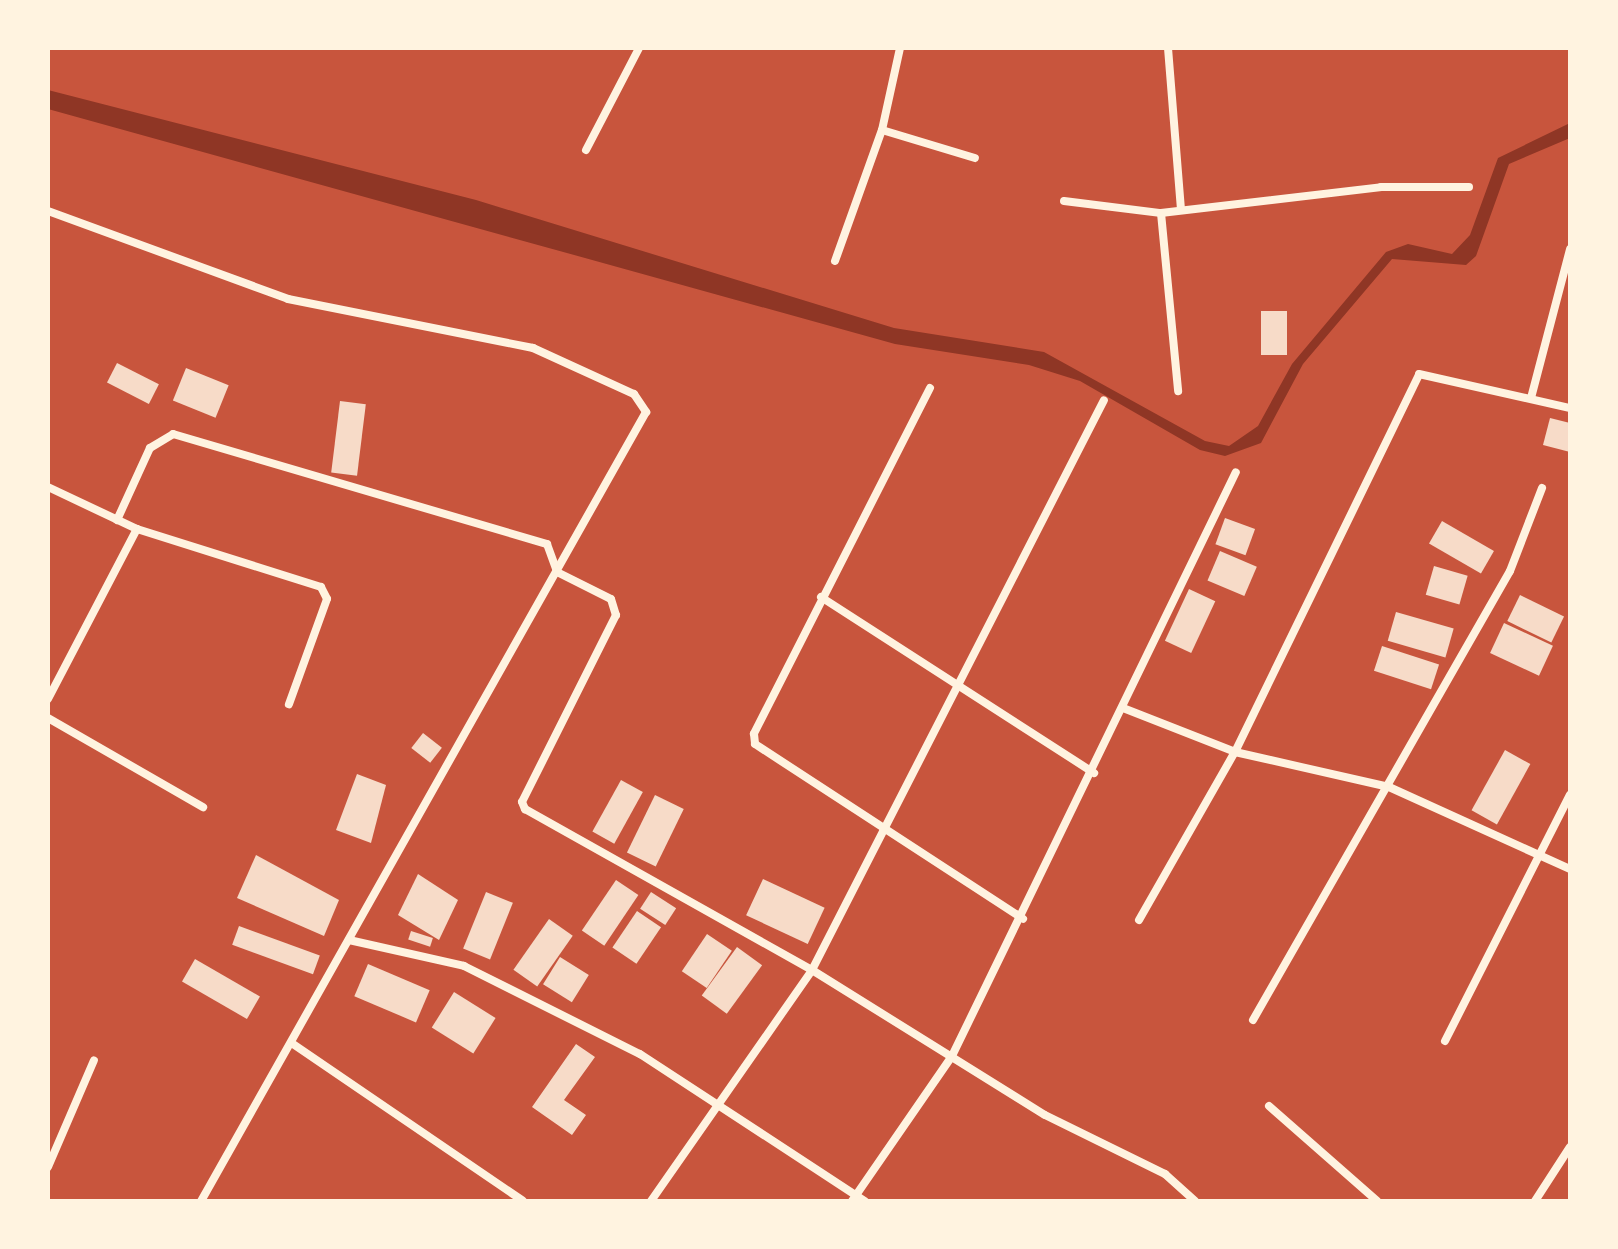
<!DOCTYPE html>
<html>
<head>
<meta charset="utf-8">
<style>
  body { margin:0 }
  #map { position:relative; width:1618px; height:1249px; overflow:hidden; background:#c8553d; font-family:"Varela Round",sans-serif }
  div>[style] { position:absolute }
  .water>* { inset:0; background:#8f3625 }
  .building>* { inset:0; background:#f7dbc8; transform-origin:0 0 }
  .minor>* { height:8px; margin:-4px; padding:0 4px; transform-origin:4px; border-radius:4px; background:#fff3e0 }
  span { translate:-50% -50%; white-space:nowrap; text-align:center; line-height:1.15; -webkit-text-stroke:6px #fff3e0; paint-order:stroke }
  .frame { position:absolute; inset:0; border:50px solid #fff3e0; pointer-events:none }
</style>
</head>
<body>
<div id="map">
  <div class="water">
    <i style="clip-path:polygon(48px 90px,476px 200px,894px 328px,1044px 352px,1205px 441px,1229px 446px,1258px 426px,1292px 364px,1386px 252px,1408px 244px,1452px 254px,1470px 235px,1498px 158px,1570px 123px,1570px 138px,1509px 164px,1476px 256px,1466px 265px,1392px 259px,1303px 364px,1261px 443px,1225px 456px,1200px 450px,1080px 381px,1029px 365px,895px 344px,48px 109px)"></i>
  </div>
  <div class="building">
    <i style="left:1261px;top:311px;width:26px;height:44px"></i>
    <i style="left:117px;top:363px;width:47px;height:22px;rotate:27deg"></i>
    <i style="left:186px;top:368px;width:46px;height:35px;rotate:22deg"></i>
    <i style="left:340px;top:401px;width:26px;height:72px;rotate:7deg"></i>
    <i style="clip-path:polygon(1550px 418px,1570px 423px,1570px 452px,1543px 445px)"></i>
    <i style="left:1225px;top:518px;width:32px;height:28px;rotate:20deg"></i>
    <i style="left:1442px;top:521px;width:60px;height:26px;rotate:30deg"></i>
    <i style="left:1220px;top:551px;width:40px;height:32px;rotate:23deg"></i>
    <i style="left:1434px;top:566px;width:35px;height:30px;rotate:16deg"></i>
    <i style="left:1189px;top:589px;width:29px;height:57px;rotate:25deg"></i>
    <i style="left:1520px;top:595px;width:49px;height:29px;rotate:26deg"></i>
    <i style="left:1396px;top:612px;width:60px;height:30px;rotate:16deg"></i>
    <i style="left:1504px;top:623px;width:54px;height:33px;rotate:25deg"></i>
    <i style="left:1382px;top:646px;width:60px;height:26px;rotate:18deg"></i>
    <i style="left:423px;top:733px;width:24px;height:19px;rotate:38deg"></i>
    <i style="left:1505px;top:750px;width:29px;height:69px;rotate:29deg"></i>
    <i style="clip-path:polygon(357px 774px,386px 785px,371px 843px,336px 830px)"></i>
    <i style="left:621px;top:780px;width:25px;height:59px;rotate:29deg"></i>
    <i style="left:655px;top:795px;width:32px;height:64px;rotate:26deg"></i>
    <i style="clip-path:polygon(256px 855px,339px 900px,324px 936px,237px 898px)"></i>
    <i style="clip-path:polygon(418px 874px,458px 900px,439px 940px,398px 915px)"></i>
    <i style="left:763px;top:879px;width:68px;height:40px;rotate:25deg"></i>
    <i style="left:616px;top:880px;width:27px;height:61px;rotate:34deg"></i>
    <i style="left:486px;top:892px;width:29px;height:61px;rotate:22deg"></i>
    <i style="left:651px;top:892px;width:30px;height:20px;rotate:33deg"></i>
    <i style="left:637px;top:911px;width:29px;height:44px;rotate:34deg"></i>
    <i style="left:549px;top:919px;width:29px;height:62px;rotate:35deg"></i>
    <i style="left:239px;top:926px;width:86px;height:20px;rotate:20deg"></i>
    <i style="left:411px;top:931px;width:23px;height:9px;rotate:18deg"></i>
    <i style="left:707px;top:934px;width:30px;height:45px;rotate:34deg"></i>
    <i style="left:737px;top:947px;width:31px;height:60px;rotate:36deg"></i>
    <i style="left:560px;top:957px;width:34px;height:32px;rotate:32deg"></i>
    <i style="left:195px;top:959px;width:75px;height:26px;rotate:30deg"></i>
    <i style="left:368px;top:964px;width:67px;height:35px;rotate:23deg"></i>
    <i style="left:454px;top:992px;width:49px;height:42px;rotate:32deg"></i>
    <i style="clip-path:polygon(576px 1044px,595px 1057px,564px 1100px,586px 1115px,572px 1135px,532px 1107px)"></i>
  </div>
  <div class="minor">
    <i style="left:1168px;top:48px;width:162px;rotate:85.4deg"></i>
    <i style="left:882px;top:130px;width:97px;rotate:16.8deg"></i>
    <i style="left:586px;top:150px;width:115px;rotate:-62.5deg"></i>
    <i style="left:1064px;top:201px;width:98px;rotate:7.1deg"></i>
    <i style="left:1161px;top:213px;width:222px;rotate:-6.7deg"></i>
    <i style="left:1381px;top:187px;width:88px"></i>
    <i style="left:48px;top:211px;width:256px;rotate:20.1deg"></i>
    <i style="left:288px;top:299px;width:250px;rotate:11.3deg"></i>
    <i style="left:533px;top:348px;width:111px;rotate:24.5deg"></i>
    <i style="left:634px;top:394px;width:22px;rotate:56deg"></i>
    <i style="left:646px;top:412px;width:906px;rotate:119.42deg"></i>
    <i style="left:1161px;top:213px;width:179px;rotate:84.5deg"></i>
    <i style="left:835px;top:261px;width:139px;rotate:-70.3deg"></i>
    <i style="left:882px;top:130px;width:84px;rotate:-77.6deg"></i>
    <i style="left:930px;top:388px;width:388px;rotate:117deg"></i>
    <i style="left:754px;top:734px;width:10px;rotate:84deg"></i>
    <i style="left:755px;top:744px;width:320px;rotate:33.1deg"></i>
    <i style="left:1531px;top:398px;width:154px;rotate:-75.3deg"></i>
    <i style="left:48px;top:487px;width:98px;rotate:25.3deg"></i>
    <i style="left:137px;top:529px;width:193px;rotate:17.5deg"></i>
    <i style="left:321px;top:587px;width:13px;rotate:63deg"></i>
    <i style="left:327px;top:599px;width:112px;rotate:109.9deg"></i>
    <i style="left:117px;top:520px;width:79px;rotate:-65.4deg"></i>
    <i style="left:150px;top:448px;width:27px;rotate:-31deg"></i>
    <i style="left:173px;top:434px;width:390px;rotate:16.4deg"></i>
    <i style="left:547px;top:544px;width:30px;rotate:70deg"></i>
    <i style="left:557px;top:572px;width:60px;rotate:26.6deg"></i>
    <i style="left:611px;top:599px;width:17px;rotate:73deg"></i>
    <i style="left:616px;top:615px;width:209px;rotate:116.7deg"></i>
    <i style="left:522px;top:802px;width:8px;rotate:67deg"></i>
    <i style="left:525px;top:809px;width:329px;rotate:29.3deg"></i>
    <i style="left:812px;top:970px;width:274px;rotate:31.9deg"></i>
    <i style="left:1045px;top:1115px;width:134px;rotate:26.2deg"></i>
    <i style="left:1165px;top:1174px;width:40px;rotate:42deg"></i>
    <i style="left:821px;top:597px;width:325px;rotate:32.8deg"></i>
    <i style="left:48px;top:699px;width:192px;rotate:-62.4deg"></i>
    <i style="left:1123px;top:708px;width:120px;rotate:21.4deg"></i>
    <i style="left:1235px;top:752px;width:158px;rotate:12.8deg"></i>
    <i style="left:1389px;top:787px;width:199px;rotate:24.4deg"></i>
    <i style="left:48px;top:718px;width:179px;rotate:29.9deg"></i>
    <i style="left:1139px;top:920px;width:193px;rotate:-60.3deg"></i>
    <i style="left:1235px;top:752px;width:420px;rotate:-64deg"></i>
    <i style="left:1419px;top:374px;width:155px;rotate:12.7deg"></i>
    <i style="left:349px;top:940px;width:118px;rotate:12.7deg"></i>
    <i style="left:464px;top:966px;width:197px;rotate:26.6deg"></i>
    <i style="left:640px;top:1054px;width:269px;rotate:33.2deg"></i>
    <i style="left:1253px;top:1020px;width:517px;rotate:-60.21deg"></i>
    <i style="left:1510px;top:571px;width:89px;rotate:-68.9deg"></i>
    <i style="left:1445px;top:1041px;width:276px;rotate:-63.1deg"></i>
    <i style="left:293px;top:1044px;width:278px;rotate:34.3deg"></i>
    <i style="left:1269px;top:1106px;width:144px;rotate:41.3deg"></i>
    <i style="left:48px;top:1167px;width:116px;rotate:-66.7deg"></i>
    <i style="left:651px;top:1201px;width:282px;rotate:-55.1deg"></i>
    <i style="left:812px;top:970px;width:640px;rotate:-62.87deg"></i>
    <i style="left:852px;top:1201px;width:176px;rotate:-55.4deg"></i>
    <i style="left:952px;top:1056px;width:649px;rotate:-64.07deg"></i>
    <i style="left:1535px;top:1201px;width:64px;rotate:-57.1deg"></i>
  </div>
  <div class="frame"></div>
</div>
</body>
</html>
